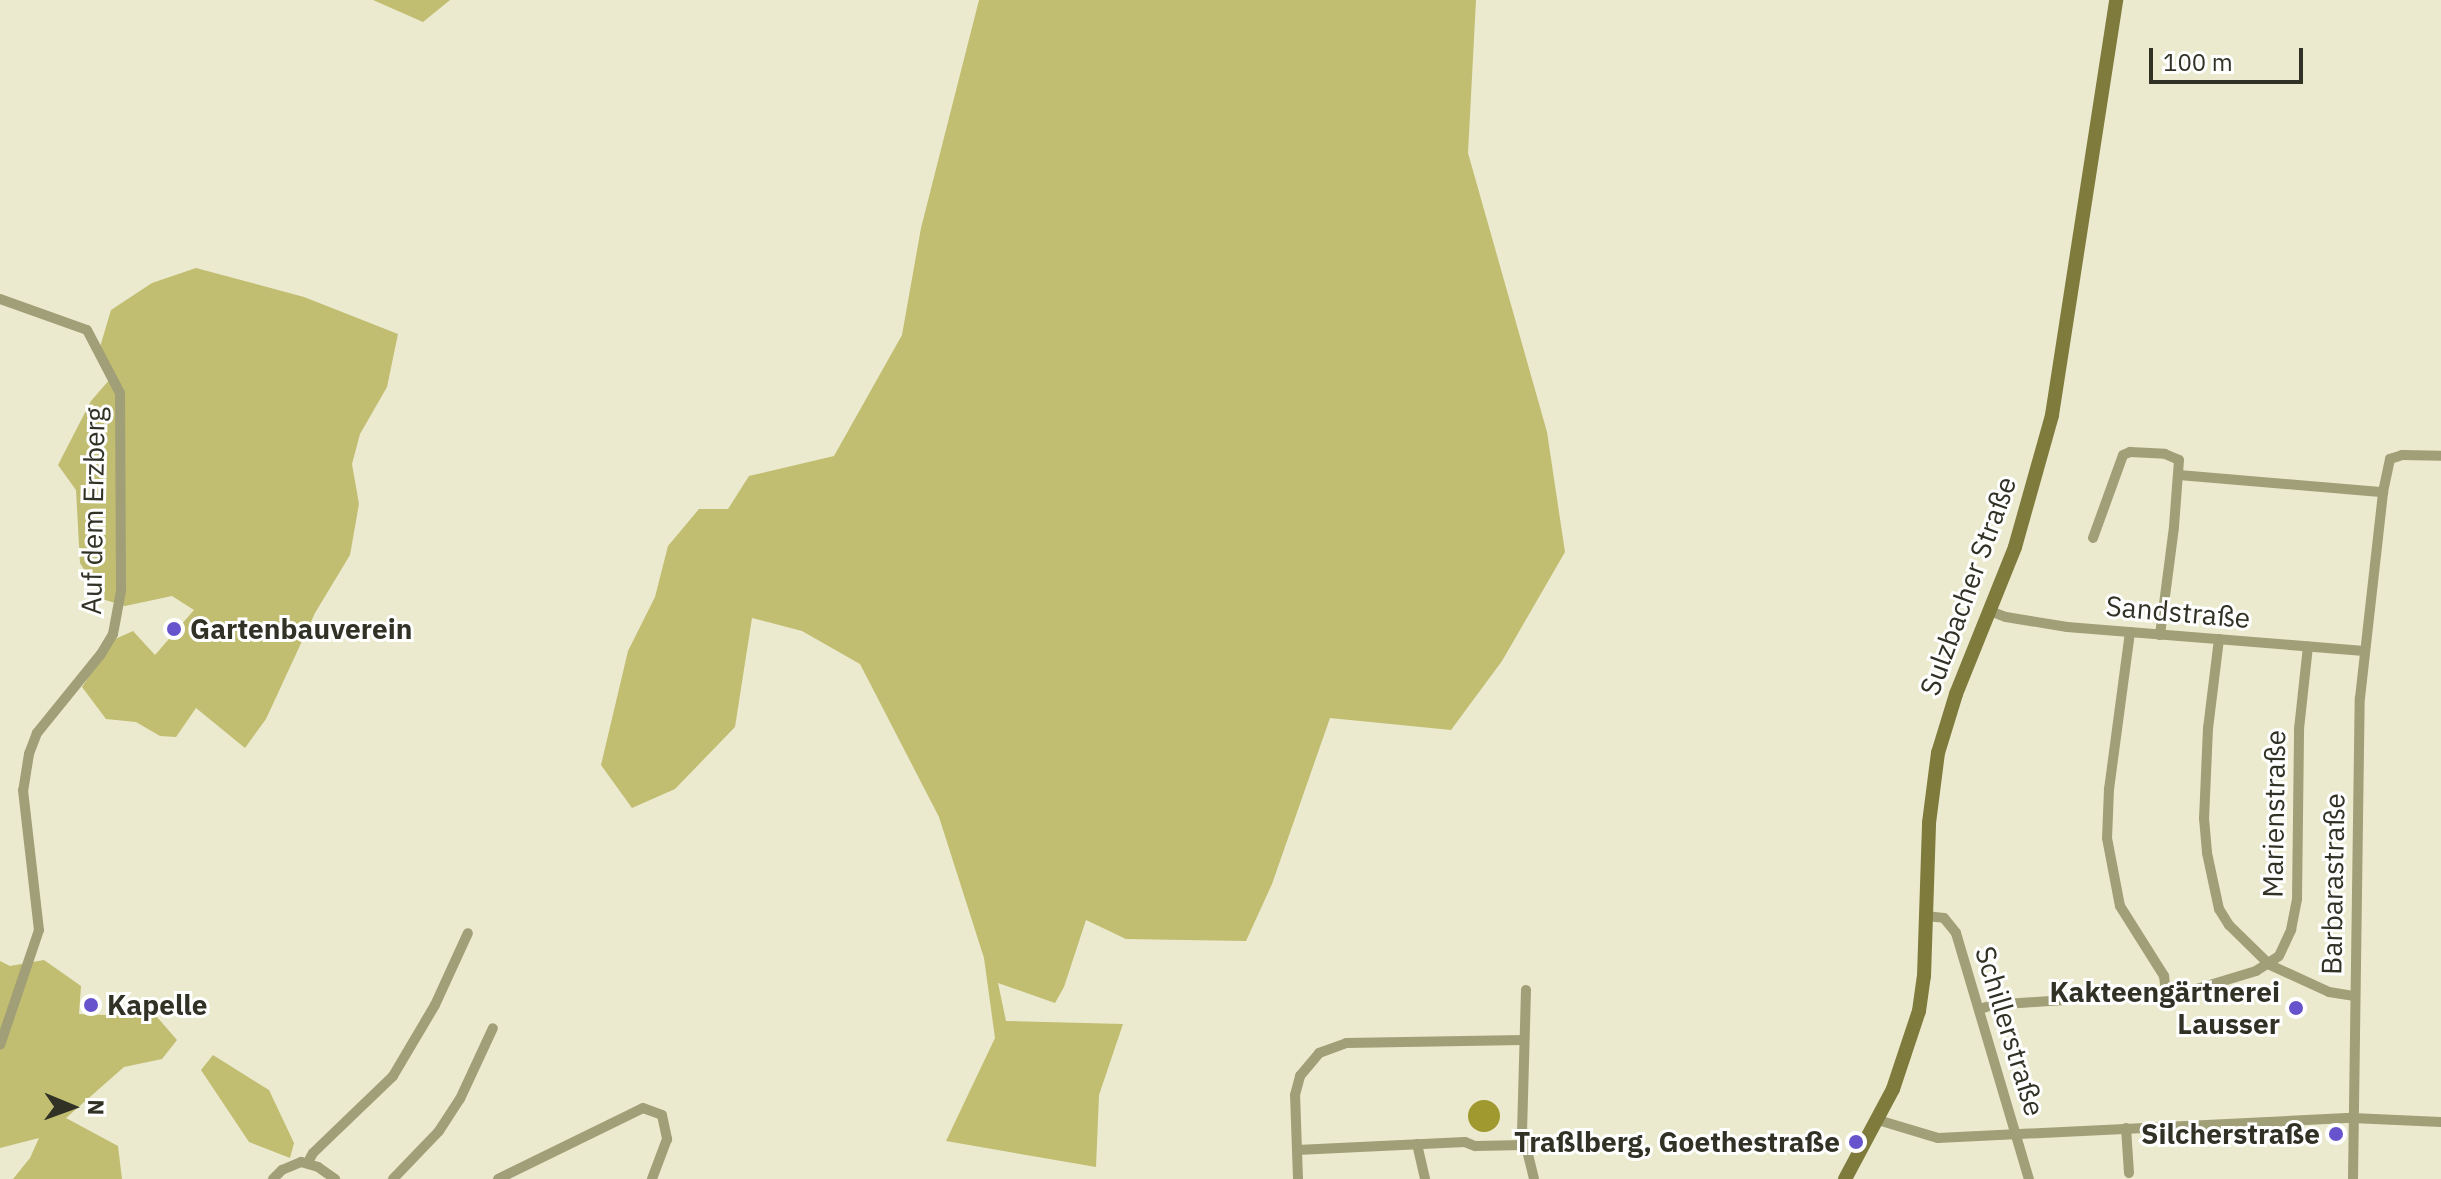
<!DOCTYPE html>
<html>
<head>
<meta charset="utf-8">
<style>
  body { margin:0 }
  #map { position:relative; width:2441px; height:1179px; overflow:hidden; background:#ebeace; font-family:"IBM Plex Sans",sans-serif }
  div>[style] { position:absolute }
  .green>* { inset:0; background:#c1bd71 }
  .water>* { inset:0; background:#9f9930 }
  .round { border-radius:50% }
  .minor>* { height:10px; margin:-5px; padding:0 5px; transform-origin:5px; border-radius:5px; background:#a19f77 }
  .secondary>* { height:14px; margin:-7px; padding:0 7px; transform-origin:7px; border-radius:7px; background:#7f7b3d }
  .dots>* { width:22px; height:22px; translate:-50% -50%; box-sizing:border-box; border:4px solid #fff; border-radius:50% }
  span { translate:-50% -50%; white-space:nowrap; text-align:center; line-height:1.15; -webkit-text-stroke:6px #fff; paint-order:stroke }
  .street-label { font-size:28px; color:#313126 }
  .poi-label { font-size:28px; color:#313126; font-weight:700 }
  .left { translate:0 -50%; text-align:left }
  .right { translate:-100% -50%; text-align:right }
  .north { position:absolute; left:32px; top:1067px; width:80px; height:80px; -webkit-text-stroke:6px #fff; paint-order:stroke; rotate:91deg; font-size:22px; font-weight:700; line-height:32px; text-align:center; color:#313126 }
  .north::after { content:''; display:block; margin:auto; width:28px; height:36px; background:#313126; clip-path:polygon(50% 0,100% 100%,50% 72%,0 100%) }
  .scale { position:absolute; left:2149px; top:48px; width:154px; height:36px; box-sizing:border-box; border:4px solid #313126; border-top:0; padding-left:10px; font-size:24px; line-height:28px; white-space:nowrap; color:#313126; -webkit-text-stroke:6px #fff; paint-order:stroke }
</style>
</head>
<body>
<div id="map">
  <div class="green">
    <i style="clip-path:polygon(373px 0,450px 0,423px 22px)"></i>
    <i style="clip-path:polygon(979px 0,1476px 0,1468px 153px,1547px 432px,1565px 552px,1502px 661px,1451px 730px,1330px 718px,1272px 884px,1246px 941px,1126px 939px,1086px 920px,1064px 987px,1055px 1003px,998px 983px,1006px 1021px,1123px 1024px,1099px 1095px,1096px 1167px,946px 1141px,995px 1038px,984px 958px,939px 817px,860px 664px,802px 631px,752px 618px,735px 727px,675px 789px,632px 808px,601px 765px,628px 651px,655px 597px,668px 546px,699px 509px,728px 509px,749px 476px,834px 456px,902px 335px,921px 228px)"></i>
    <i style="clip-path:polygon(196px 268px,304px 297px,398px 334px,387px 387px,360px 434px,352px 464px,359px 504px,350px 555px,315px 613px,266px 719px,245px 748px,196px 708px,176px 737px,160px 736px,136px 722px,106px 719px,82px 687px,113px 640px,133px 631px,155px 655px,194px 610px,172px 596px,125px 606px,102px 599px,80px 563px,76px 490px,58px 465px,91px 401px,110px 379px,100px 347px,111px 310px,152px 283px)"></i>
    <i style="clip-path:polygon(44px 960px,81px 986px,79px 1014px,157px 1017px,177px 1040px,162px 1059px,124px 1067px,66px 1118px,118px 1146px,122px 1179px,13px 1179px,30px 1158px,39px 1138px,0 1148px,0 961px,10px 966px)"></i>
    <i style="clip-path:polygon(213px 1055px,269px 1090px,294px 1143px,290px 1158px,249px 1142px,201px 1070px)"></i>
  </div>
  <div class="water">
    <i class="round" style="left:1468px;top:1100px;width:32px;height:32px"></i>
  </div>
  <div class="minor">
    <i style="left:0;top:299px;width:92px;rotate:19.6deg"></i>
    <i style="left:87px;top:330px;width:71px;rotate:62.4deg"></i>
    <i style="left:120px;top:393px;width:198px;rotate:89.7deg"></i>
    <i style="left:121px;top:591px;width:44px;rotate:100.5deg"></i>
    <i style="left:113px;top:634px;width:23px;rotate:121deg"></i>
    <i style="left:101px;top:654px;width:102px;rotate:129deg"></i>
    <i style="left:37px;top:733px;width:22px;rotate:111deg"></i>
    <i style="left:29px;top:754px;width:36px;rotate:99deg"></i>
    <i style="left:23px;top:790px;width:141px;rotate:83.5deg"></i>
    <i style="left:39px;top:930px;width:121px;rotate:108.7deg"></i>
    <i style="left:2179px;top:475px;width:205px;rotate:4.8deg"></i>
    <i style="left:2093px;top:538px;width:88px;rotate:-70.1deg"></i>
    <i style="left:2123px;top:455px;width:8px;rotate:-23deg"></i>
    <i style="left:2130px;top:452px;width:35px;rotate:3deg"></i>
    <i style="left:2165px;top:454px;width:15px;rotate:23deg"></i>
    <i style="left:2179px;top:460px;width:67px;rotate:94.3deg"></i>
    <i style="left:2174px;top:527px;width:109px;rotate:97.4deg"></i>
    <i style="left:1990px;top:611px;width:17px;rotate:21deg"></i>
    <i style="left:2006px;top:617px;width:62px;rotate:9.3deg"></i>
    <i style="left:2067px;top:627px;width:298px;rotate:4.6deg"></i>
    <i style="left:2130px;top:632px;width:158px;rotate:97.6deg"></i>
    <i style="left:2109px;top:789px;width:49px;rotate:92.3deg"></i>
    <i style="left:2107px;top:838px;width:69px;rotate:79.2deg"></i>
    <i style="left:2120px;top:906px;width:83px;rotate:57.8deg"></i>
    <i style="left:2164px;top:976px;width:17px;rotate:83deg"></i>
    <i style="left:2219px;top:639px;width:90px;rotate:97deg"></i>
    <i style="left:2208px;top:728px;width:90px;rotate:92.5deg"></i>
    <i style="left:2204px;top:818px;width:35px;rotate:85deg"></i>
    <i style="left:2207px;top:853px;width:57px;rotate:77.9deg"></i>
    <i style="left:2219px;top:909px;width:19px;rotate:58deg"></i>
    <i style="left:2229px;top:925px;width:57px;rotate:44.3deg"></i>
    <i style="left:2270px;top:965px;width:65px;rotate:24.6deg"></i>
    <i style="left:2329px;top:992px;width:26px;rotate:9deg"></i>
    <i style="left:1926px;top:916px;width:18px;rotate:6deg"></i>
    <i style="left:1944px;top:918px;width:19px;rotate:51deg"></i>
    <i style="left:1956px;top:933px;width:257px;rotate:73.5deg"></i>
    <i style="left:1526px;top:990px;width:140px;rotate:91.6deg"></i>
    <i style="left:1522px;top:1130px;width:50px;rotate:76.2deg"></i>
    <i style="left:1980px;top:1009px;width:13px;rotate:-18deg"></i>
    <i style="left:1992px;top:1005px;width:198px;rotate:-4deg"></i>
    <i style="left:2190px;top:991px;width:69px;rotate:-16.9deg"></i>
    <i style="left:2256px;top:971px;width:27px;rotate:-33deg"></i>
    <i style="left:2279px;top:956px;width:29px;rotate:-65deg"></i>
    <i style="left:2291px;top:930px;width:32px;rotate:-79deg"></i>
    <i style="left:2297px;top:899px;width:170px;rotate:-89.3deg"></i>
    <i style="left:2299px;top:729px;width:83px;rotate:-83.8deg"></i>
    <i style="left:1878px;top:1120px;width:63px;rotate:16.7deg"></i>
    <i style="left:1938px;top:1138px;width:414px;rotate:-2.8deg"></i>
    <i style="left:2352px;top:1118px;width:89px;rotate:2.6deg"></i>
    <i style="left:2126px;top:1128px;width:45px;rotate:86.2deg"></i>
    <i style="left:1417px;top:1144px;width:36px;rotate:77deg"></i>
    <i style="left:1297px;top:1150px;width:168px;rotate:-2.7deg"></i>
    <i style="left:1465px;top:1142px;width:11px;rotate:22deg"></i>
    <i style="left:1475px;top:1146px;width:49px;rotate:-1.2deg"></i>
    <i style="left:308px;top:1162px;width:10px;rotate:-61deg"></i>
    <i style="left:313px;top:1153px;width:111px;rotate:-43.9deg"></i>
    <i style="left:393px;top:1076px;width:82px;rotate:-59.4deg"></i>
    <i style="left:435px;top:1005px;width:79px;rotate:-65.4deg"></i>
    <i style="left:273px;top:1179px;width:13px;rotate:-45deg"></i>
    <i style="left:282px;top:1170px;width:21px;rotate:-23deg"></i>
    <i style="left:301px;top:1162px;width:18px;rotate:16deg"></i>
    <i style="left:318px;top:1167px;width:21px;rotate:35deg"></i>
    <i style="left:393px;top:1179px;width:66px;rotate:-46.2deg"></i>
    <i style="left:439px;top:1131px;width:38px;rotate:-57deg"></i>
    <i style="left:460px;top:1099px;width:78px;rotate:-65.1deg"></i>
    <i style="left:498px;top:1179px;width:161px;rotate:-26.1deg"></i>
    <i style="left:643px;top:1108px;width:20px;rotate:20deg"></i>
    <i style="left:662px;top:1115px;width:25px;rotate:78deg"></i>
    <i style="left:667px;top:1139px;width:43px;rotate:110.6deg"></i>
    <i style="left:1298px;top:1179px;width:84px;rotate:-92deg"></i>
    <i style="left:1295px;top:1095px;width:20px;rotate:-75deg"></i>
    <i style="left:1300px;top:1076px;width:30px;rotate:-50deg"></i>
    <i style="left:1319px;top:1053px;width:29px;rotate:-20deg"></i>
    <i style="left:1346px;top:1043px;width:177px;rotate:-1deg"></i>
    <i style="left:2353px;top:1179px;width:481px;rotate:-89.2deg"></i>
    <i style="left:2360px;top:698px;width:207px;rotate:-83.6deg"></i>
    <i style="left:2383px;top:492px;width:34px;rotate:-78deg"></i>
    <i style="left:2390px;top:459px;width:13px;rotate:-18deg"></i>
    <i style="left:2402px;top:455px;width:39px;rotate:1deg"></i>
  </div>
  <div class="secondary">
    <i style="left:1845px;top:1179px;width:102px;rotate:-61.9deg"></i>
    <i style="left:1893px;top:1089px;width:82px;rotate:-71.6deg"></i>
    <i style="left:1919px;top:1011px;width:35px;rotate:-82deg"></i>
    <i style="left:1924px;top:976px;width:153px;rotate:-88.1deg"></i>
    <i style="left:1929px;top:823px;width:71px;rotate:-82.7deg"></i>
    <i style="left:1938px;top:753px;width:62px;rotate:-73deg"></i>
    <i style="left:1956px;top:694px;width:158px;rotate:-68.1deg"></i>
    <i style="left:2015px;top:547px;width:137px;rotate:-74.3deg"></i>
    <i style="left:2052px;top:415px;width:420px;rotate:-81.2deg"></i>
  </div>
  <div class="dots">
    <i style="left:174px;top:629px;background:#6754cd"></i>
    <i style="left:91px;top:1005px;background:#6754cd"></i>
    <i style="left:2296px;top:1008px;background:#6754cd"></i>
    <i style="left:2336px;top:1134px;background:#6754cd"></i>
    <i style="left:1856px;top:1142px;background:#6754cd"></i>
  </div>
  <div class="street-label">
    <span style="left:93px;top:511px;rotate:-89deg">Auf dem Erzberg</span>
    <span style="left:1968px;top:586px;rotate:-70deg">Sulzbacher Straße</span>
    <span style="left:2178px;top:612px;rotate:5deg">Sandstraße</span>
    <span style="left:2274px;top:814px;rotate:-89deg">Marienstraße</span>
    <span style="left:2333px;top:884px;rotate:-89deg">Barbarastraße</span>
    <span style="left:2010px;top:1031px;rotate:73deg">Schillerstraße</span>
  </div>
  <div class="poi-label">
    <span class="left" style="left:190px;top:629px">Gartenbauverein</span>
    <span class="right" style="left:2280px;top:1008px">Kakteengärtnerei<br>Lausser</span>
    <span class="left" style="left:107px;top:1005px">Kapelle</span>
    <span class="right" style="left:2320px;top:1134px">Silcherstraße</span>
    <span class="right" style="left:1840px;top:1142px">Traßlberg, Goethestraße</span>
  </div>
  <div class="north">N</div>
  <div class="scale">100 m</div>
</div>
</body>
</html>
